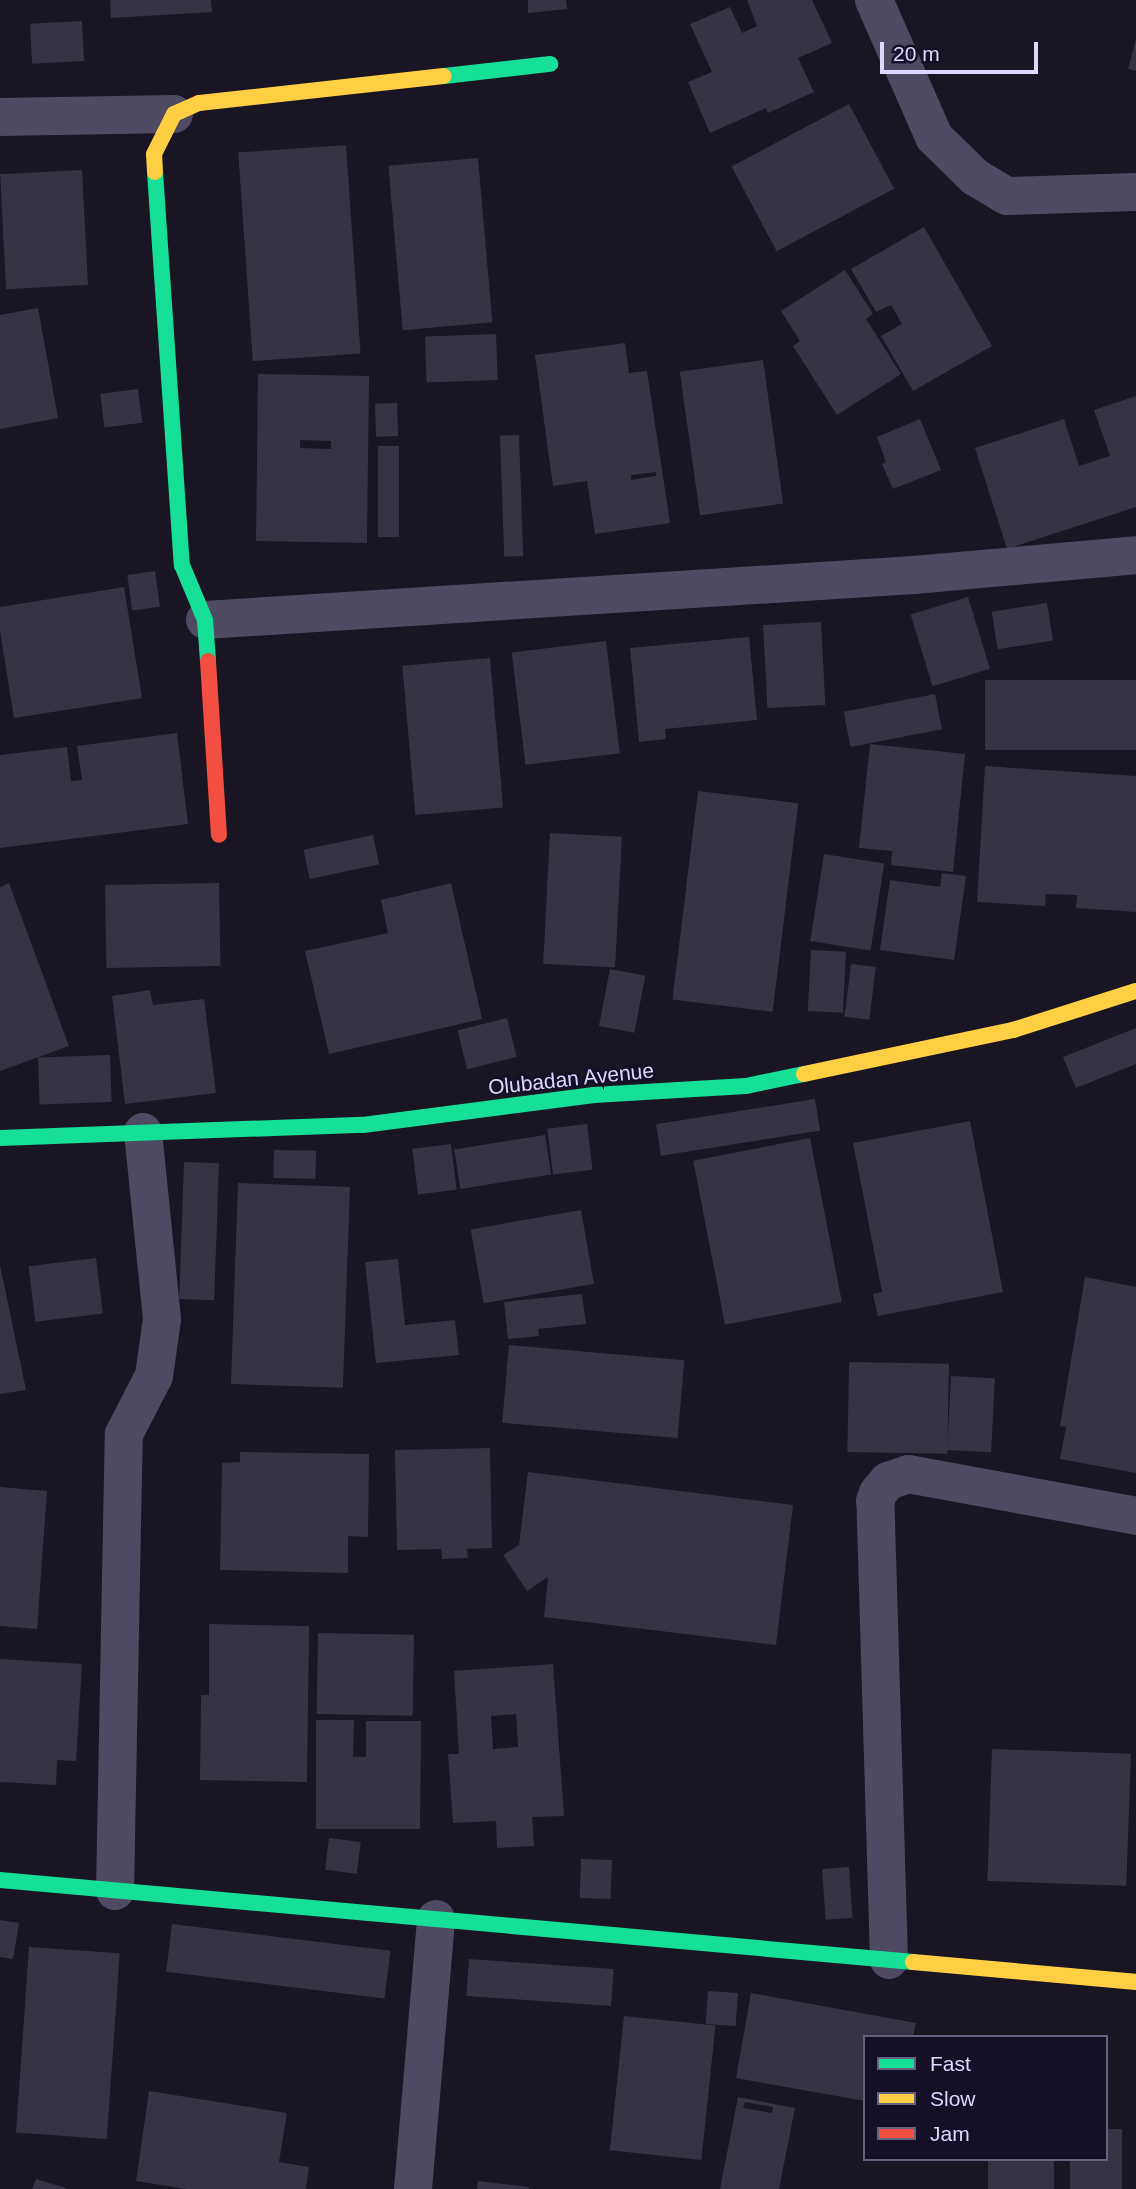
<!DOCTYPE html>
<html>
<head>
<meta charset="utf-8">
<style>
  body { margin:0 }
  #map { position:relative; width:1136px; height:2189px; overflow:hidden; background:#191522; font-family:Arial,sans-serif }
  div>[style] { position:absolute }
  .building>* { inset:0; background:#383344; transform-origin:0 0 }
  .street>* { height:38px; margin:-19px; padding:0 19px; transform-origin:19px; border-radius:19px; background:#4d4a62 }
  .fast>* { height:16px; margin:-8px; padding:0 8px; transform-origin:8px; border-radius:8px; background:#16e098 }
  .slow>* { height:16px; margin:-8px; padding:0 8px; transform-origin:8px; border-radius:8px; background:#ffcf43 }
  .jam>* { height:16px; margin:-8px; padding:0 8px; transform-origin:8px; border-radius:8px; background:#f24e42 }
  span { translate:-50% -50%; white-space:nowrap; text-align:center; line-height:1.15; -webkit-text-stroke:5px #161027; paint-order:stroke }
  .street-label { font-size:21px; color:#ded7fe }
  .legend { position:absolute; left:863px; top:2035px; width:245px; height:126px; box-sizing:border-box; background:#161027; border:2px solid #66607d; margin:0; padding:9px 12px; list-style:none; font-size:21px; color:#ded7fe }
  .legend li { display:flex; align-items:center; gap:14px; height:35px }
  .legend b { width:35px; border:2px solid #66607d }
  .scale { position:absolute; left:880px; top:42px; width:158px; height:32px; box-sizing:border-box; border:4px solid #ded7fe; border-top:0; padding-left:9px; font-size:21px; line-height:24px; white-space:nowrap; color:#ded7fe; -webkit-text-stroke:5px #161027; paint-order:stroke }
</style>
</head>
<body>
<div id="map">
  <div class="building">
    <i style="clip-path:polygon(110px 0,211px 0,212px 12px,111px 18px)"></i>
    <i style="clip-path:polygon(528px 0,566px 0,567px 9px,528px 13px)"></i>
    <i style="clip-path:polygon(747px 0,812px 0,832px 43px,798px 58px,814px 92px,768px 113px,766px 108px,710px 133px,688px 82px,712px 72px,690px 24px,730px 7px,742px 33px,757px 26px)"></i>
    <i style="left:82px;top:21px;width:40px;height:52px;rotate:87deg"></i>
    <i style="clip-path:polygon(1136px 39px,1136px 71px,1128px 69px)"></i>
    <i style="left:849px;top:104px;width:96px;height:133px;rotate:62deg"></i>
    <i style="left:346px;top:145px;width:209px;height:108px;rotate:86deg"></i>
    <i style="left:478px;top:158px;width:165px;height:90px;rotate:85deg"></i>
    <i style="left:82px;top:170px;width:115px;height:82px;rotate:87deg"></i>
    <i style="clip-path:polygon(924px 227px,992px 346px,913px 391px,881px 336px,902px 324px,891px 305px,876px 312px,851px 269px)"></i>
    <i style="clip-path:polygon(845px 270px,873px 314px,866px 319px,901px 374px,837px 415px,793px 346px,800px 341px,781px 311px)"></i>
    <i style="clip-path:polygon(38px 308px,58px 418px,0 429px,0 315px)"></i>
    <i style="left:496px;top:334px;width:46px;height:71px;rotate:88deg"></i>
    <i style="clip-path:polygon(evenodd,625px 343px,629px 373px,647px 371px,670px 523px,595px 534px,587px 481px,553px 486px,535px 355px,625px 343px,656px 472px,656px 476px,631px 480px,631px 475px,656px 472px)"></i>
    <i style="left:763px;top:360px;width:145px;height:84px;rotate:82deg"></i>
    <i style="clip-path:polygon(evenodd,258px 374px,369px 376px,367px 543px,256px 541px,258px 374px,300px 440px,331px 441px,331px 449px,300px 448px,300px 440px)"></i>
    <i style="left:138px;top:389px;width:34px;height:38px;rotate:83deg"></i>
    <i style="clip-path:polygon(1136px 396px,1136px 507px,1007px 549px,975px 448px,1064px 419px,1079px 466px,1110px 456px,1094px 410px)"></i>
    <i style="left:397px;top:403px;width:33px;height:22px;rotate:88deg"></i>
    <i style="clip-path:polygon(920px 419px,941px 470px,893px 489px,882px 464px,886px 462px,877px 437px)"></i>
    <i style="left:519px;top:435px;width:121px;height:19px;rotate:88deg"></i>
    <i style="left:378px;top:446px;width:21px;height:91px"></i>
    <i style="left:155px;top:571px;width:36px;height:28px;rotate:82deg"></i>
    <i style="clip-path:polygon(124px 587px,142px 698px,14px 718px,0 631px,0 607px)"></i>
    <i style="left:968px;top:597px;width:75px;height:60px;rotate:73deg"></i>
    <i style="left:1047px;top:603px;width:38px;height:56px;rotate:81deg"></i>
    <i style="left:821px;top:622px;width:83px;height:58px;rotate:87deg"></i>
    <i style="clip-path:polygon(749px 637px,757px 720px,665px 729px,666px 739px,639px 742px,630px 648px)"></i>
    <i style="left:606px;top:641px;width:113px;height:95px;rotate:83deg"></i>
    <i style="left:490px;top:658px;width:150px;height:88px;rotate:85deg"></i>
    <i style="left:1136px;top:680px;width:70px;height:151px;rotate:90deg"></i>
    <i style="left:935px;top:694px;width:36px;height:93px;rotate:79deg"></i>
    <i style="clip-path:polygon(177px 733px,188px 824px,0 848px,0 755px,67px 747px,71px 781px,82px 780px,77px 746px)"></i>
    <i style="clip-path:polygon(870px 744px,965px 754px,953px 872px,891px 865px,892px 851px,859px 848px)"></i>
    <i style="clip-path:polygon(985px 766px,1136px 776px,1136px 912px,1076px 908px,1077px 895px,1046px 894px,1045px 906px,977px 902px)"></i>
    <i style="left:698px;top:791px;width:101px;height:210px;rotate:7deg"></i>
    <i style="left:550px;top:833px;width:72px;height:131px;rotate:3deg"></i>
    <i style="left:373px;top:835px;width:30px;height:71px;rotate:78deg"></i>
    <i style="left:824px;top:854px;width:61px;height:88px;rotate:9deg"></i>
    <i style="clip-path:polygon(942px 873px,966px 876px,954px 960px,880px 950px,890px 880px,940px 887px)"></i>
    <i style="clip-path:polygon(9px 883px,69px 1046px,0 1071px,0 887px)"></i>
    <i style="left:219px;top:883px;width:83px;height:114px;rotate:89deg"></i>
    <i style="clip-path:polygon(451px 883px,482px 1019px,329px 1054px,305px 951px,388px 933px,381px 900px)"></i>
    <i style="left:811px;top:950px;width:35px;height:61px;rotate:3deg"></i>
    <i style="left:851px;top:964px;width:25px;height:53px;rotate:7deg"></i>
    <i style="left:610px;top:969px;width:36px;height:58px;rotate:11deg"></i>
    <i style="clip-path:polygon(150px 990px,153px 1005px,204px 999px,216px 1093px,125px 1104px,112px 996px)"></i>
    <i style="left:507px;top:1018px;width:40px;height:51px;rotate:76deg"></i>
    <i style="clip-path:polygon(1136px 1028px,1136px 1064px,1076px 1088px,1063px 1057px)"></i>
    <i style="left:110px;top:1055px;width:47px;height:72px;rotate:88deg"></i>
    <i style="left:815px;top:1099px;width:32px;height:161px;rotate:81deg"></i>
    <i style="clip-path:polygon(970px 1121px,1003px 1292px,878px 1316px,873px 1294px,882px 1292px,853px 1143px)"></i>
    <i style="left:587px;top:1124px;width:46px;height:40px;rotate:83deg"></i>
    <i style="left:545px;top:1135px;width:40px;height:92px;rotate:81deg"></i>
    <i style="left:810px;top:1138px;width:167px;height:119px;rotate:79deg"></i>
    <i style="left:451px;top:1144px;width:46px;height:39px;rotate:83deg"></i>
    <i style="left:274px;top:1150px;width:42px;height:28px;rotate:1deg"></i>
    <i style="left:184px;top:1162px;width:35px;height:137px;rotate:2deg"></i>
    <i style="left:238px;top:1183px;width:112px;height:201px;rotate:2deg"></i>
    <i style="left:581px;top:1210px;width:75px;height:112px;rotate:80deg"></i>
    <i style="left:96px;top:1258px;width:56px;height:68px;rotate:83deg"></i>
    <i style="clip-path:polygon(398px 1259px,405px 1325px,455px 1320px,459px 1355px,376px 1363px,365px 1262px)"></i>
    <i style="clip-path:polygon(0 1265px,26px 1390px,0 1394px)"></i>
    <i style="clip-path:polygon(1085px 1277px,1136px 1287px,1136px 1473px,1060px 1459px,1066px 1427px,1060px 1426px)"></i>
    <i style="clip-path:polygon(582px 1294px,586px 1324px,538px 1329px,539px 1336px,508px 1339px,504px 1302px)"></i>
    <i style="left:509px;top:1345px;width:176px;height:78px;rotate:5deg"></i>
    <i style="left:849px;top:1362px;width:100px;height:90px;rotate:1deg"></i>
    <i style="left:951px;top:1376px;width:44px;height:74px;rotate:3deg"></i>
    <i style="clip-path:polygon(490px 1448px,492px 1548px,467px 1549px,468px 1558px,442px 1559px,441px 1549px,397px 1550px,395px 1450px)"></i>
    <i style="clip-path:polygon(240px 1452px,369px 1454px,368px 1537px,348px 1536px,348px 1573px,220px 1570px,222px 1463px,240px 1462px)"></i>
    <i style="clip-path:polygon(528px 1472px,793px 1505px,776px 1645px,544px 1617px,548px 1577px,527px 1591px,503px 1555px,519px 1545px)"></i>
    <i style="clip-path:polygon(0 1487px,47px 1491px,37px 1629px,0 1626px)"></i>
    <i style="clip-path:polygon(209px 1624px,309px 1626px,307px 1782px,200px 1780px,201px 1695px,209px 1695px)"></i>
    <i style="left:318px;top:1633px;width:96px;height:81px;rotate:1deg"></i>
    <i style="clip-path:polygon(0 1659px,82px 1664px,76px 1761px,57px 1760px,56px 1785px,0 1782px)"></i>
    <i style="clip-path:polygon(evenodd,553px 1664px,564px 1816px,532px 1817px,534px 1846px,497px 1848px,496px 1821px,453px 1823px,448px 1754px,459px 1754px,454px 1671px,553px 1664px,516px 1714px,518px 1747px,493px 1749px,491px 1716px,516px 1714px)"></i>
    <i style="clip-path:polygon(316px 1720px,354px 1720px,353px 1757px,366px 1757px,366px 1721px,421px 1721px,420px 1829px,316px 1829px)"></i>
    <i style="left:992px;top:1749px;width:139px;height:132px;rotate:2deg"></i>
    <i style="left:329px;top:1838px;width:32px;height:32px;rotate:7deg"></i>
    <i style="left:581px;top:1859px;width:31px;height:39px;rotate:2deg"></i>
    <i style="left:849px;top:1867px;width:51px;height:27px;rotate:86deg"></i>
    <i style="clip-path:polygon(0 1920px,19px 1923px,13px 1959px,0 1957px)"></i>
    <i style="left:172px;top:1924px;width:220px;height:48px;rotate:7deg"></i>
    <i style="left:29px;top:1947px;width:91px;height:186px;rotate:4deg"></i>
    <i style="left:469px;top:1959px;width:145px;height:37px;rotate:4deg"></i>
    <i style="left:708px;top:1991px;width:30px;height:33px;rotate:4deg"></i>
    <i style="clip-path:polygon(751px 1993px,916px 2023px,913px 2037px,865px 2037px,865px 2101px,736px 2078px)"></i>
    <i style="left:624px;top:2016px;width:92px;height:135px;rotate:6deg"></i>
    <i style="clip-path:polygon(149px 2091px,287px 2113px,279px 2162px,309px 2167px,306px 2189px,186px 2189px,136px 2181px)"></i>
    <i style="clip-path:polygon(evenodd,738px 2097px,795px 2108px,779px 2189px,720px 2189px,738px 2097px,745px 2102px,773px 2107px,772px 2113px,743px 2108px,745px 2102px)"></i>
    <i style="clip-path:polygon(1106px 2129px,1122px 2129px,1122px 2189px,1070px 2189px,1070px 2159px,1106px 2159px)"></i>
    <i style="left:988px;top:2159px;width:66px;height:30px"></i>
    <i style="clip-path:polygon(36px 2179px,66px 2188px,66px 2189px,32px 2189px)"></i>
    <i style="clip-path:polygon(478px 2181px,529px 2187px,529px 2189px,477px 2189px)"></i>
  </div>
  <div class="street">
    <i style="left:874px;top:0;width:150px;rotate:66.3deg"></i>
    <i style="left:934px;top:137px;width:57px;rotate:44.3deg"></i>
    <i style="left:975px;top:177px;width:37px;rotate:31deg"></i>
    <i style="left:1007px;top:196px;width:129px;rotate:-1.8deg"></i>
    <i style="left:0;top:117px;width:174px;rotate:-1deg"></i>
    <i style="left:205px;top:620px;width:710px;rotate:-3.63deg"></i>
    <i style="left:914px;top:575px;width:223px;rotate:-5.1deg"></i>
    <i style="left:115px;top:1891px;width:457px;rotate:-88.9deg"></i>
    <i style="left:124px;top:1434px;width:65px;rotate:-62.7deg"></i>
    <i style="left:154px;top:1376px;width:58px;rotate:-82deg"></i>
    <i style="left:162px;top:1319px;width:188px;rotate:-95.8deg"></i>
    <i style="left:889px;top:1960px;width:459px;rotate:-91.7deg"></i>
    <i style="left:875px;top:1501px;width:9px;rotate:-69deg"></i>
    <i style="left:878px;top:1493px;width:16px;rotate:-50deg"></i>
    <i style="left:888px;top:1481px;width:21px;rotate:-19deg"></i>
    <i style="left:908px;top:1474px;width:232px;rotate:10.4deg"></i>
    <i style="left:413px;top:2189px;width:271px;rotate:-85.1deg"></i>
  </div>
  <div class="fast">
    <i style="left:444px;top:76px;width:107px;rotate:-6.5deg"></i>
    <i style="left:155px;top:172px;width:394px;rotate:86.1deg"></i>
    <i style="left:182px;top:565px;width:60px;rotate:67.3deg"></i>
    <i style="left:205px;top:620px;width:41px;rotate:85.8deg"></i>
    <i style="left:0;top:1138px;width:363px;rotate:-2.1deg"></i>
    <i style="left:363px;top:1125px;width:233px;rotate:-7.4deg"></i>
    <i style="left:594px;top:1095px;width:152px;rotate:-3.4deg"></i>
    <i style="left:746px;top:1086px;width:59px;rotate:-11.7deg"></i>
    <i style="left:0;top:1880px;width:917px;rotate:5.13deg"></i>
  </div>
  <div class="slow">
    <i style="left:155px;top:172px;width:18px;rotate:-93deg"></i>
    <i style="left:154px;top:154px;width:45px;rotate:-63.4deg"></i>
    <i style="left:174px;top:114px;width:27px;rotate:-24deg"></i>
    <i style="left:199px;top:103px;width:246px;rotate:-6.3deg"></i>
    <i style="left:804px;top:1074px;width:214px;rotate:-11.9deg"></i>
    <i style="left:1013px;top:1030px;width:129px;rotate:-17.6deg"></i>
    <i style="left:913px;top:1962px;width:224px;rotate:5.1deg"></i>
  </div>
  <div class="jam">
    <i style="left:208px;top:661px;width:174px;rotate:86.4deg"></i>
  </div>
  <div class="street-label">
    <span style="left:571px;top:1079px;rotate:-6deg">Olubadan Avenue</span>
  </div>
  <ul class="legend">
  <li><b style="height:9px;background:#16e098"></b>Fast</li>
  <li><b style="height:9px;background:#ffcf43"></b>Slow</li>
  <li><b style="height:9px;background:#f24e42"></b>Jam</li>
  </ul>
  <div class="scale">20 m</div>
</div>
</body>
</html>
